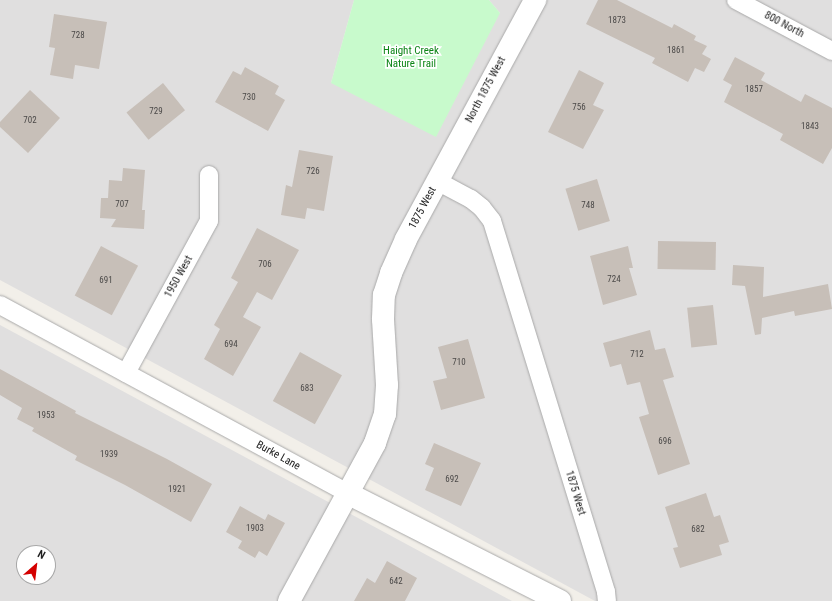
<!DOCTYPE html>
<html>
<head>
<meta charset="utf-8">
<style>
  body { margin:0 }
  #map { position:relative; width:832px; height:601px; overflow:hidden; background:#f2efe9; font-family:"Roboto Condensed",sans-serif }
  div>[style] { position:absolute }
  .residential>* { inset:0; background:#e0dfdf }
  .park>* { inset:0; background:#c8facc }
  .building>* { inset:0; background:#c7bfb8; transform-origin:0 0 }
  .roads { filter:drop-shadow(0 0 1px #a9a9a9) drop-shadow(0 0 1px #a9a9a9) }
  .minor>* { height:18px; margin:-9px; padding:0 9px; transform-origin:9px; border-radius:9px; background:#fff }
  .tertiary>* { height:22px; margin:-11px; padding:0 11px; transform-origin:11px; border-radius:11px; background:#fff }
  span { translate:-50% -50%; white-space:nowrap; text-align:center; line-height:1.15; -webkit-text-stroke:3.5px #fff; paint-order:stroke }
  .number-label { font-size:9px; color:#4b4948 }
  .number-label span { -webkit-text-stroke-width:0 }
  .street-label { font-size:11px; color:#222 }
  .park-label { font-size:11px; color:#0c8416 }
  .north { position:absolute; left:16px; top:545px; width:40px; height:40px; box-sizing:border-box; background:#fff; border:1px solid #a7a7a7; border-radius:50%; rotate:28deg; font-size:11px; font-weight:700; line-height:16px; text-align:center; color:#222 }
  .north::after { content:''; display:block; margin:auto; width:14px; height:18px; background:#d40000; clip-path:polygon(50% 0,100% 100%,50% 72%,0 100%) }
</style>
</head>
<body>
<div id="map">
  <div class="residential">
    <i style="clip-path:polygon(0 0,354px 0,331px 83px,500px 13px,489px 0,832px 0,832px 601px,595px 601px,0 280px)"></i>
    <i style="clip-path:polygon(evenodd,0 325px,512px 601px,0 601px,0 325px,24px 553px,48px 553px,48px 577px,24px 577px,24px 553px)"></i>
  </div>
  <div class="park">
    <i style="clip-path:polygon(354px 0,489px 0,500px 13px,436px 137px,331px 83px)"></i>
  </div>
  <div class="building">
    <i style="clip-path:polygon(598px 0,617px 0,672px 28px,674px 24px,696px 36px,694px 40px,707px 46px,702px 54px,711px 59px,704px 72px,695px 68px,688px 82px,652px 63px,655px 58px,586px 24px)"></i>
    <i style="clip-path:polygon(54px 14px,107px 22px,99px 69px,75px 65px,73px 79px,50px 75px,55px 48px,49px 47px)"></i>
    <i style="clip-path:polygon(735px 57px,765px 73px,761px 80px,801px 102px,805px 94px,832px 108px,832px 148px,823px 164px,780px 140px,783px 134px,724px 102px,732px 85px,723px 80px)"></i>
    <i style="clip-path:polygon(245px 67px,279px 86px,275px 94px,285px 100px,268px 131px,215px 102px,233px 71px,241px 75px)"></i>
    <i style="clip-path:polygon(579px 70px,604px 83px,593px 105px,604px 110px,583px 149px,548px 132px)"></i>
    <i style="left:163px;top:83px;width:35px;height:47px;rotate:51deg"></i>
    <i style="clip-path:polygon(30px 90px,60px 118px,28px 153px,0 127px,0 122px)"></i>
    <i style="clip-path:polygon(299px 150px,333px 156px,324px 211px,307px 208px,305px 219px,281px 215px,286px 185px,292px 187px)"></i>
    <i style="clip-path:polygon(123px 168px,145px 170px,142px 210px,145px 210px,144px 229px,111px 227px,116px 219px,100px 218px,101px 198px,108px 198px,109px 180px,122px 181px)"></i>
    <i style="left:597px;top:179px;width:44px;height:33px;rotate:73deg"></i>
    <i style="clip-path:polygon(257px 228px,299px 250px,272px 300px,257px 292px,243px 317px,261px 327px,233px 376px,204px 359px,220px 329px,214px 325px,238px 282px,231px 278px)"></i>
    <i style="left:658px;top:241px;width:58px;height:28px;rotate:1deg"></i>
    <i style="left:101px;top:246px;width:42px;height:56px;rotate:28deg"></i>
    <i style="clip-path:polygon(628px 246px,633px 268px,629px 268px,637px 295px,603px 305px,590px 256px)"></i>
    <i style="clip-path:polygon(733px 265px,764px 267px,763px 297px,828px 284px,832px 309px,795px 316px,794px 311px,762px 318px,761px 334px,755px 335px,745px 286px,732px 285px)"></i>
    <i style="left:713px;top:305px;width:40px;height:26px;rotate:84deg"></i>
    <i style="clip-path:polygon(650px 330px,655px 350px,665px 348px,674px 377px,663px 380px,690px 464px,658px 475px,639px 417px,649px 414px,640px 382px,627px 385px,621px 364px,610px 367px,603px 343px)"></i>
    <i style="clip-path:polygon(468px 339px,485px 398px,441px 410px,433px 381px,447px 378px,438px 347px)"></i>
    <i style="left:300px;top:352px;width:48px;height:56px;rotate:29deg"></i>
    <i style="clip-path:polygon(0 369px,76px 411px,75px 413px,167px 459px,212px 484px,191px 522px,125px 485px,75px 460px,77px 456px,32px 431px,34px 428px,17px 419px,22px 408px,0 395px)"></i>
    <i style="clip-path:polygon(434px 443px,481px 463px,461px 506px,425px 490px,434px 468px,425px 464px)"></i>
    <i style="clip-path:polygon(706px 493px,714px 517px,720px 515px,729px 542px,719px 545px,722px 555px,680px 568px,673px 548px,678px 547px,665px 507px)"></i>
    <i style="clip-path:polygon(240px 506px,265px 520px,268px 514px,285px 523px,267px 556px,259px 551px,255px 558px,238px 548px,242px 541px,226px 532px)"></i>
    <i style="clip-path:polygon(387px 561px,417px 578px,405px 601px,354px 601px,367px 578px,375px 583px)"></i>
  </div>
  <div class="roads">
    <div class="minor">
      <i style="left:736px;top:0;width:109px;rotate:28deg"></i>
      <i style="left:437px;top:181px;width:38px;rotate:28deg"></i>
      <i style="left:471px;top:199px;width:14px;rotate:39deg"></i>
      <i style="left:482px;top:208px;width:16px;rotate:52deg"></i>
      <i style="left:492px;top:221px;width:388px;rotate:72.9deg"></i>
      <i style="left:606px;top:592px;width:9px;rotate:84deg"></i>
      <i style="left:0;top:305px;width:395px;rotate:28.4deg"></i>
      <i style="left:126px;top:373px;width:173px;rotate:-61.4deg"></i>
      <i style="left:209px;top:221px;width:46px;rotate:-90deg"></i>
    </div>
    <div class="tertiary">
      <i style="left:347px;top:493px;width:239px;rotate:26.9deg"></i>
      <i style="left:289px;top:601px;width:180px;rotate:-61.4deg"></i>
      <i style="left:375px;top:443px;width:31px;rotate:-71deg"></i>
      <i style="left:385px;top:414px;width:29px;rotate:-86deg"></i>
      <i style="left:387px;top:385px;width:66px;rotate:-93.5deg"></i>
      <i style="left:383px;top:319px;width:24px;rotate:-88deg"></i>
      <i style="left:384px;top:295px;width:23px;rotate:-72deg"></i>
      <i style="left:391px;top:273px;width:37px;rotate:-66deg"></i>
      <i style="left:406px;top:239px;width:272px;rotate:-61.6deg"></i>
    </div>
  </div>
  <div class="number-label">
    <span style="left:617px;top:20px">1873</span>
    <span style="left:78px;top:35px">728</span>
    <span style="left:676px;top:50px">1861</span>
    <span style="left:754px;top:89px">1857</span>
    <span style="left:249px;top:97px">730</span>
    <span style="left:579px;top:107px">756</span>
    <span style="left:156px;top:111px">729</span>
    <span style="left:30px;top:120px">702</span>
    <span style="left:810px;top:126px">1843</span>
    <span style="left:313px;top:171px">726</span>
    <span style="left:122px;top:204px">707</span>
    <span style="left:588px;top:205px">748</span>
    <span style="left:265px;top:264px">706</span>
    <span style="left:614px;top:279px">724</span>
    <span style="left:106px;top:280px">691</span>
    <span style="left:231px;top:344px">694</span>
    <span style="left:637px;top:354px">712</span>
    <span style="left:459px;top:362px">710</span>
    <span style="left:307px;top:388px">683</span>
    <span style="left:46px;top:415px">1953</span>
    <span style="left:665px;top:441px">696</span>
    <span style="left:109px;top:454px">1939</span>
    <span style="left:452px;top:479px">692</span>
    <span style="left:177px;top:489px">1921</span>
    <span style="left:255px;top:528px">1903</span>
    <span style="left:698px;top:529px">682</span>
    <span style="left:396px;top:581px">642</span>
  </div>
  <div class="street-label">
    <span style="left:784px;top:25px;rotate:28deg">800 North</span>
    <span style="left:486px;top:90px;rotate:-62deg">North 1875 West</span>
    <span style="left:423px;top:208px;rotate:-62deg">1875 West</span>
    <span style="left:179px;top:277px;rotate:-61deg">1950 West</span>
    <span style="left:278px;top:456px;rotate:29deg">Burke Lane</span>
    <span style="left:575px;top:493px;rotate:73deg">1875 West</span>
  </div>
  <div class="park-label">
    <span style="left:411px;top:58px">Haight Creek<br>Nature Trail</span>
  </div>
  <div class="north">N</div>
</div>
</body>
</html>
